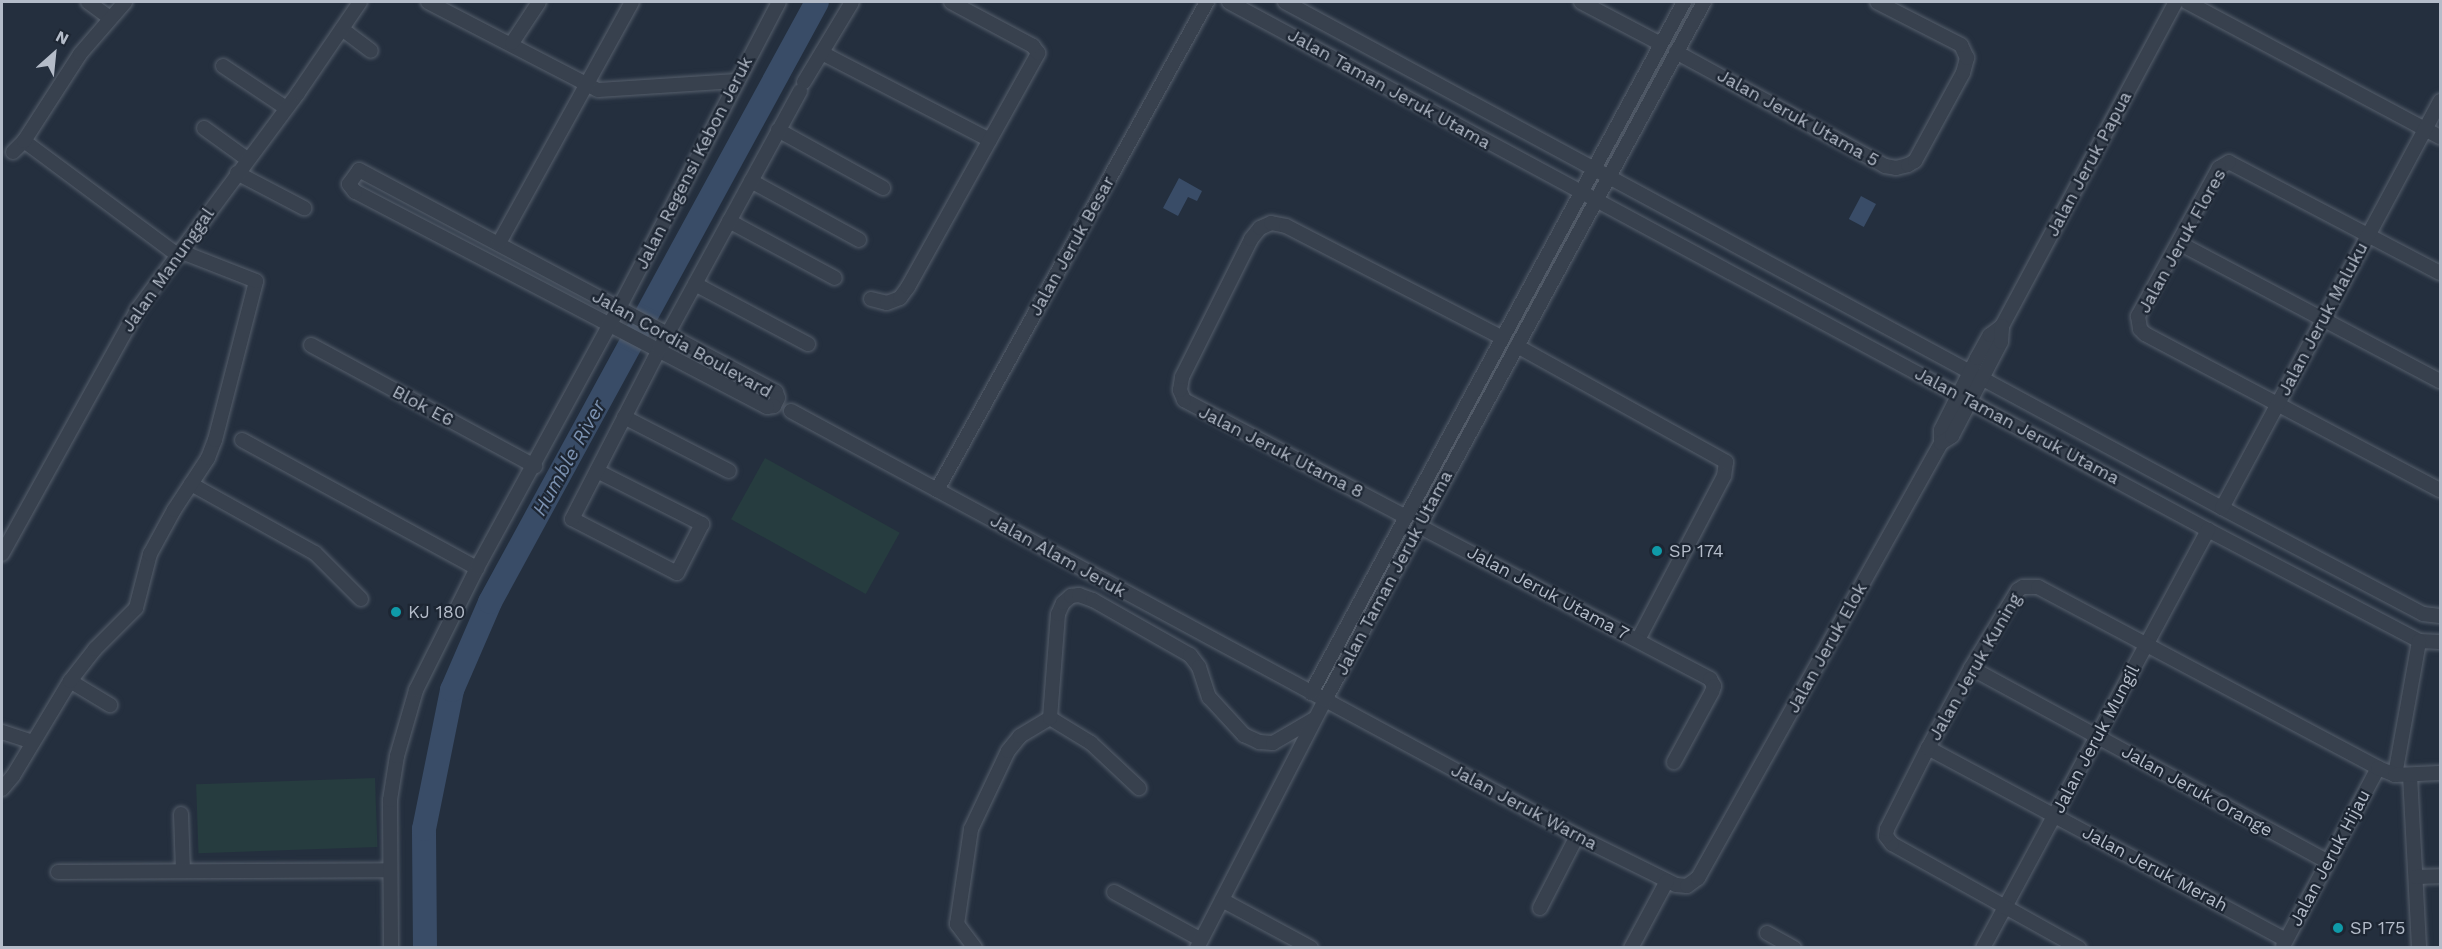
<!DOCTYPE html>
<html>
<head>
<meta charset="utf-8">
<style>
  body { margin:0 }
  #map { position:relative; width:2442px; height:949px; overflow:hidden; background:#242f3e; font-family:"Work Sans",sans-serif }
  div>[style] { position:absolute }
  .green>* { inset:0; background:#263c3f; transform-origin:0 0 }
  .water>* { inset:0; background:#394c67; transform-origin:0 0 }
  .river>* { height:24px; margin:-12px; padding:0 12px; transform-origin:12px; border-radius:12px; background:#394c67 }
  .roads { filter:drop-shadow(0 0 2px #565f6c) drop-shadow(0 0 2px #565f6c) }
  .minor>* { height:14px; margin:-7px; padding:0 7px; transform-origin:7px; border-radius:7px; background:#38414e }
  .dots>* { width:16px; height:16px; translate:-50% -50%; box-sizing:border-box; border:3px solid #1d2633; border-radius:50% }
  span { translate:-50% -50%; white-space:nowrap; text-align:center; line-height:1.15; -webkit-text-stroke:4.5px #1d2633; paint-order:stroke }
  .street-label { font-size:18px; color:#b4bcc9 }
  .poi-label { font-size:18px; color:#b4bcc9 }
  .left { translate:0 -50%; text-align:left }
  .water-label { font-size:20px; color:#7c92b1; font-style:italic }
  .frame { position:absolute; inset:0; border:3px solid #b4bcc9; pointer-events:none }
  .north { position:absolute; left:24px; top:24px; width:60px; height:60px; -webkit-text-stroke:4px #1d2633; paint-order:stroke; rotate:27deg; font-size:16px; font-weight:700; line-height:24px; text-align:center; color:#b4bcc9 }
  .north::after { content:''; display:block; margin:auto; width:21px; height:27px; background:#b4bcc9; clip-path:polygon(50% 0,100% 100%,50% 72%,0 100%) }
</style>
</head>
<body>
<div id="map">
  <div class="green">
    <i style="left:765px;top:458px;width:154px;height:70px;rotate:29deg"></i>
    <i style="left:375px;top:778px;width:69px;height:179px;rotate:88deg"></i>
  </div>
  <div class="water">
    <i style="clip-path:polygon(1179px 178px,1202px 191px,1197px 201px,1188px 197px,1178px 216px,1163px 208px)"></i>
    <i style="left:1861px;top:196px;width:17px;height:26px;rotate:28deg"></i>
  </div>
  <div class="river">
    <i style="left:425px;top:948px;width:119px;rotate:-90.5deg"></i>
    <i style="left:424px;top:829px;width:142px;rotate:-78.6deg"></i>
    <i style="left:452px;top:690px;width:96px;rotate:-66.6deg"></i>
    <i style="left:490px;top:602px;width:683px;rotate:-61.41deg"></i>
  </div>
  <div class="roads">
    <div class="minor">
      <i style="left:88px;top:2px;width:27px;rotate:36deg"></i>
      <i style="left:428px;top:2px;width:191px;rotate:27.4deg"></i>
      <i style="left:598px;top:90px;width:139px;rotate:-3.7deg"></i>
      <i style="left:1229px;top:2px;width:1112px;rotate:28.34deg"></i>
      <i style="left:2208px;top:530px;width:238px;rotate:27.7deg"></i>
      <i style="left:2419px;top:641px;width:21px;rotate:3deg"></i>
      <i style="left:1285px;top:2px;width:1065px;rotate:28.37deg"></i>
      <i style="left:2222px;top:508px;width:227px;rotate:27.8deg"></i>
      <i style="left:2423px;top:614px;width:17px;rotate:7deg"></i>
      <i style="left:1581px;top:2px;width:90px;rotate:27.7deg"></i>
      <i style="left:2187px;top:2px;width:287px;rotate:28.1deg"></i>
      <i style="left:342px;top:29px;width:36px;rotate:37deg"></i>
      <i style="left:512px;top:43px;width:49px;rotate:-56.6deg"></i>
      <i style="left:1676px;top:52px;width:238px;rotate:28.6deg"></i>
      <i style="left:1885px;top:166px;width:11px;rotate:10deg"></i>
      <i style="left:1896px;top:168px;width:12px;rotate:-14deg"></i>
      <i style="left:1908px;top:165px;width:8px;rotate:-30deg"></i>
      <i style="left:1915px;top:161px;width:100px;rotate:-61.4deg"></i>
      <i style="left:1963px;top:73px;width:16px;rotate:-75deg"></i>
      <i style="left:1967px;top:58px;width:14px;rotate:-115deg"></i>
      <i style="left:1961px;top:45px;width:94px;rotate:-152.9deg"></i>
      <i style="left:822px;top:53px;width:189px;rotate:27.4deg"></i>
      <i style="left:223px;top:66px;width:76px;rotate:33.7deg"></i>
      <i style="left:804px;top:82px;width:93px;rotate:-59deg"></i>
      <i style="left:204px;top:128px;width:53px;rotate:35.8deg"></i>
      <i style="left:778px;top:130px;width:120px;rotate:28.9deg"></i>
      <i style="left:24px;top:141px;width:193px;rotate:36.6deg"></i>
      <i style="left:13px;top:152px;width:16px;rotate:-45deg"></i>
      <i style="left:24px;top:141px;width:103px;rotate:-57.2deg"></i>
      <i style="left:80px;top:54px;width:69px;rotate:-49.1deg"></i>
      <i style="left:359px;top:170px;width:472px;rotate:28deg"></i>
      <i style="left:776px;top:392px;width:6px;rotate:72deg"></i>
      <i style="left:778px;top:398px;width:9px;rotate:117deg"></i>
      <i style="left:774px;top:406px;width:7px;rotate:172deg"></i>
      <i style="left:767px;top:407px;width:465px;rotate:-152.4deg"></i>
      <i style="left:355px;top:192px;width:10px;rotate:-127deg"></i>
      <i style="left:349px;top:184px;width:17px;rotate:-54deg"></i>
      <i style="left:237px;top:173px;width:76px;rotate:27.6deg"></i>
      <i style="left:751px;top:181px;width:123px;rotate:28.6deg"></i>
      <i style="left:729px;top:221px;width:120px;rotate:28.3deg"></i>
      <i style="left:499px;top:243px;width:275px;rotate:-61.1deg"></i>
      <i style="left:2179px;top:243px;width:295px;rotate:27.9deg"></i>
      <i style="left:2440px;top:273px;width:238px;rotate:-152.3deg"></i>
      <i style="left:2229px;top:162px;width:12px;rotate:149deg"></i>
      <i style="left:2219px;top:168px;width:169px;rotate:118.7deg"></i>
      <i style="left:2138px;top:316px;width:13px;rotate:81deg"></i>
      <i style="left:2140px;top:329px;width:7px;rotate:45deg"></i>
      <i style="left:2145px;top:334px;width:334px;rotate:27.9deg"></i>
      <i style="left:695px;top:284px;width:128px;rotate:28deg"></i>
      <i style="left:871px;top:299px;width:16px;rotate:14deg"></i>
      <i style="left:887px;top:303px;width:14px;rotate:-21deg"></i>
      <i style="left:900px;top:298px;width:14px;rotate:-54deg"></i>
      <i style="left:908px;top:287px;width:268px;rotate:-60.9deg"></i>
      <i style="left:1038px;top:53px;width:9px;rotate:-126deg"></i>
      <i style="left:1033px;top:46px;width:93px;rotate:-151.8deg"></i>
      <i style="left:311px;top:345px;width:255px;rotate:28.4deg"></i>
      <i style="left:1517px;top:346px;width:239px;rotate:29deg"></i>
      <i style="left:1726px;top:462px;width:14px;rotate:98deg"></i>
      <i style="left:1724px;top:476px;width:185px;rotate:117.7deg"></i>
      <i style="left:791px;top:411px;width:894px;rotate:28.4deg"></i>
      <i style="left:1577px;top:836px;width:110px;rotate:26.3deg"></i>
      <i style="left:1676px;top:885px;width:11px;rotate:5deg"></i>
      <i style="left:1687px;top:886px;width:14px;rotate:-36deg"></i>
      <i style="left:1698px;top:878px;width:498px;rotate:-60.8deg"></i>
      <i style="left:1941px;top:443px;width:13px;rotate:-90deg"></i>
      <i style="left:1941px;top:430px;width:80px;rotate:-63.4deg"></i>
      <i style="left:1977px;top:358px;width:26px;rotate:-61deg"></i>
      <i style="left:1990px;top:335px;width:15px;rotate:-37deg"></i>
      <i style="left:2002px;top:326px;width:368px;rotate:-61.8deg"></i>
      <i style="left:624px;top:417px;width:118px;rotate:27.2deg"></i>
      <i style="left:242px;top:440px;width:268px;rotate:28.6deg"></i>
      <i style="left:1941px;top:443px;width:13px;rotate:-32deg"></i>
      <i style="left:1952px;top:436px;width:106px;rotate:-62.5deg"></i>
      <i style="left:2001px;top:342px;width:16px;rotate:-86deg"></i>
      <i style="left:597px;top:471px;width:118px;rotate:26.8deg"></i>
      <i style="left:702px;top:524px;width:55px;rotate:117deg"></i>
      <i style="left:677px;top:573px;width:118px;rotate:-152.8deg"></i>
      <i style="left:572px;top:519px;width:190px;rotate:-62.8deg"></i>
      <i style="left:659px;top:350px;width:295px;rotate:-61.4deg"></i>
      <i style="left:191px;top:484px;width:142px;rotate:29.1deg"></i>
      <i style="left:315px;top:553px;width:65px;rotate:45deg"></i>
      <i style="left:937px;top:490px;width:558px;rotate:-61.05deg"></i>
      <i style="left:2222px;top:508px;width:462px;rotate:-61.8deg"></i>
      <i style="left:1406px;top:517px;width:251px;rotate:-152.2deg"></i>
      <i style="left:1184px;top:400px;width:11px;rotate:-112deg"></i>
      <i style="left:1180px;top:390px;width:13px;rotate:-81deg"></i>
      <i style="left:1182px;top:377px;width:154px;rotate:-63.4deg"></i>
      <i style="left:1251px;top:239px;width:14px;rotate:-51deg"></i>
      <i style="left:1260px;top:228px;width:12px;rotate:-24deg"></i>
      <i style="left:1271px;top:223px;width:15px;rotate:11deg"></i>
      <i style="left:1286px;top:226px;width:244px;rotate:27.3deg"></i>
      <i style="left:1419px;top:526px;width:329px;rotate:27.7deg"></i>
      <i style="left:1710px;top:679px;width:8px;rotate:60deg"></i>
      <i style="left:1714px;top:686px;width:6px;rotate:108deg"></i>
      <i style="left:1712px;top:692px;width:80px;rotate:118.5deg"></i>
      <i style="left:2px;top:554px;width:279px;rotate:-61deg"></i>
      <i style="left:137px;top:310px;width:270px;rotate:-53.4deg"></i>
      <i style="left:298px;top:93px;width:110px;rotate:-55.7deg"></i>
      <i style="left:1971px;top:668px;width:406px;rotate:28.5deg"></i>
      <i style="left:70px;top:681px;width:47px;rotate:31deg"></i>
      <i style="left:1311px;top:693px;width:785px;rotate:-61.64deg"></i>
      <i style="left:1050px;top:718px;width:48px;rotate:31.4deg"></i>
      <i style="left:1091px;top:743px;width:66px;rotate:43.2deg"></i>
      <i style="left:2px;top:732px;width:32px;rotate:18deg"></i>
      <i style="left:1928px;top:748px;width:406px;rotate:28.2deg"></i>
      <i style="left:2395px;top:775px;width:136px;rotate:-79.8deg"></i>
      <i style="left:2410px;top:775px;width:173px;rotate:87deg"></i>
      <i style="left:2px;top:789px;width:17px;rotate:-50deg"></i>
      <i style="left:13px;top:776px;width:111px;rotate:-59deg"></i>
      <i style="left:70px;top:681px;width:41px;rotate:-52deg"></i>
      <i style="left:95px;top:649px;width:58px;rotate:-45deg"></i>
      <i style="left:136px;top:608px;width:56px;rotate:-75.5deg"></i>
      <i style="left:150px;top:554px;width:50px;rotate:-61.4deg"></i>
      <i style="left:174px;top:510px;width:62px;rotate:-56.8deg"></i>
      <i style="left:208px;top:458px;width:19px;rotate:-69deg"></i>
      <i style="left:215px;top:440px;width:164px;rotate:-75.5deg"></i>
      <i style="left:256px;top:281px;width:79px;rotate:-158.6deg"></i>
      <i style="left:181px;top:814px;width:57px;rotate:88deg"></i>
      <i style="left:58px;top:872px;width:331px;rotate:-0.3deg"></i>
      <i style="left:2416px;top:877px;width:24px;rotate:-2deg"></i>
      <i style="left:1114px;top:892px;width:98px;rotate:28.7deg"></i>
      <i style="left:1222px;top:900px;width:101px;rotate:28.3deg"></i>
      <i style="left:1540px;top:908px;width:81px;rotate:-62.8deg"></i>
      <i style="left:1767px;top:933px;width:31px;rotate:29deg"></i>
      <i style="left:2283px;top:946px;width:202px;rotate:-61.9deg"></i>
      <i style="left:391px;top:948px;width:148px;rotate:-90.4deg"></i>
      <i style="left:390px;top:800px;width:45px;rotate:-81deg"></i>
      <i style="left:397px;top:756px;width:69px;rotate:-73.9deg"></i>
      <i style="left:416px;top:690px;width:136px;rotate:-63.4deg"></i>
      <i style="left:477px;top:568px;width:296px;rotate:-61.4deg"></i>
      <i style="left:619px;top:308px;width:345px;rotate:-62.4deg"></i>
      <i style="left:975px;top:948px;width:30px;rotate:-127deg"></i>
      <i style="left:957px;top:924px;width:96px;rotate:-81.6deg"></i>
      <i style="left:971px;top:829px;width:86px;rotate:-64.6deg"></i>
      <i style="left:1008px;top:751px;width:19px;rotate:-51deg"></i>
      <i style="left:1020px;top:736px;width:35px;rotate:-31deg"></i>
      <i style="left:1050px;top:718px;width:104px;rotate:-85.6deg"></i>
      <i style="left:1058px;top:614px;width:12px;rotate:-66deg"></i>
      <i style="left:1063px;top:603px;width:11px;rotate:-41deg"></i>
      <i style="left:1071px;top:596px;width:8px;rotate:-7deg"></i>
      <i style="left:1079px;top:595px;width:15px;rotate:20deg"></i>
      <i style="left:1093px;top:600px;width:112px;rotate:29.6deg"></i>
      <i style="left:1190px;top:655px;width:15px;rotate:53deg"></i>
      <i style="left:1199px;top:667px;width:32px;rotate:72deg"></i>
      <i style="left:1209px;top:697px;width:52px;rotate:47.4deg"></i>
      <i style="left:1244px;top:735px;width:17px;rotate:25deg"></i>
      <i style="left:1259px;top:742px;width:14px;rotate:4deg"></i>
      <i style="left:1273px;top:743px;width:48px;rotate:-30.3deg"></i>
      <i style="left:1197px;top:948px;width:279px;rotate:-62.7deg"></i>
      <i style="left:1325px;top:700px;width:794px;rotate:-61.5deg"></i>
      <i style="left:1631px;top:948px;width:76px;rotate:-61.8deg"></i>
      <i style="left:1983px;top:948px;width:475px;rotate:-61.7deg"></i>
      <i style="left:2079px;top:948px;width:214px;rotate:-150.9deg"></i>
      <i style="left:1892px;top:844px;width:10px;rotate:-127deg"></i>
      <i style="left:1886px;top:836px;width:7px;rotate:-82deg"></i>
      <i style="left:1887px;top:829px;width:91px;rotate:-63.2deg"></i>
      <i style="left:1928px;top:748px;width:91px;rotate:-61.7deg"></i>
      <i style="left:1971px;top:668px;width:91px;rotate:-58.9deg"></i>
      <i style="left:2018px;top:590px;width:6px;rotate:-31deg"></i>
      <i style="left:2023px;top:587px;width:15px"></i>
      <i style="left:2038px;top:587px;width:385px;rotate:28deg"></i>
      <i style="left:2378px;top:768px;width:18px;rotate:22deg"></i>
      <i style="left:2395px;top:775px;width:45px;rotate:-2.5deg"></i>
    </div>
  </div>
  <div class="dots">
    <i style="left:1657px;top:551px;background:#0f9aa8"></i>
    <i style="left:396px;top:612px;background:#0f9aa8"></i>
    <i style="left:2338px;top:928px;background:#0f9aa8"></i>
  </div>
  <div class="street-label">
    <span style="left:1389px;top:89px;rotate:29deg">Jalan Taman Jeruk Utama</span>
    <span style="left:1798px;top:118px;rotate:29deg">Jalan Jeruk Utama 5</span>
    <span style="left:694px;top:163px;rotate:-63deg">Jalan Regensi Kebon Jeruk</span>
    <span style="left:2089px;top:164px;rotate:-62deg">Jalan Jeruk Papua</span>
    <span style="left:2182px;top:241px;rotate:-61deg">Jalan Jeruk Flores</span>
    <span style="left:1072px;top:246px;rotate:-61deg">Jalan Jeruk Besar</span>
    <span style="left:168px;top:270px;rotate:-55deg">Jalan Manunggal</span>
    <span style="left:2323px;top:319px;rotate:-62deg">Jalan Jeruk Maluku</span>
    <span style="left:682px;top:344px;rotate:29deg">Jalan Cordia Boulevard</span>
    <span style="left:423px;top:406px;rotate:28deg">Blok E6</span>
    <span style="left:2017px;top:426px;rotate:28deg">Jalan Taman Jeruk Utama</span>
    <span style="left:1281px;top:452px;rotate:27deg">Jalan Jeruk Utama 8</span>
    <span style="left:1058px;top:556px;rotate:29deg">Jalan Alam Jeruk</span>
    <span style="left:1394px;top:573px;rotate:-62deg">Jalan Taman Jeruk Utama</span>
    <span style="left:1548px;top:593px;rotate:28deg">Jalan Jeruk Utama 7</span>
    <span style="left:1827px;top:648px;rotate:-61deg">Jalan Jeruk Elok</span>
    <span style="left:1975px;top:667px;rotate:-60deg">Jalan Jeruk Kuning</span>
    <span style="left:2096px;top:739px;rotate:-62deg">Jalan Jeruk Mungil</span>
    <span style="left:2197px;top:791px;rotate:29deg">Jalan Jeruk Orange</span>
    <span style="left:1524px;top:807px;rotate:28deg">Jalan Jeruk Warna</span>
    <span style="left:2330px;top:858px;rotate:-62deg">Jalan Jeruk Hijau</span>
    <span style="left:2155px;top:869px;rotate:28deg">Jalan Jeruk Merah</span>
  </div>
  <div class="poi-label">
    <span class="left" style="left:1669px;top:551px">SP 174</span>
    <span class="left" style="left:408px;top:612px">KJ 180</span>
    <span class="left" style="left:2350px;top:928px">SP 175</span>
  </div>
  <div class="water-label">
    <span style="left:569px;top:458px;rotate:-61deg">Humble River</span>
  </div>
  <div class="frame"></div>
  <div class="north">N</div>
</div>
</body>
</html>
